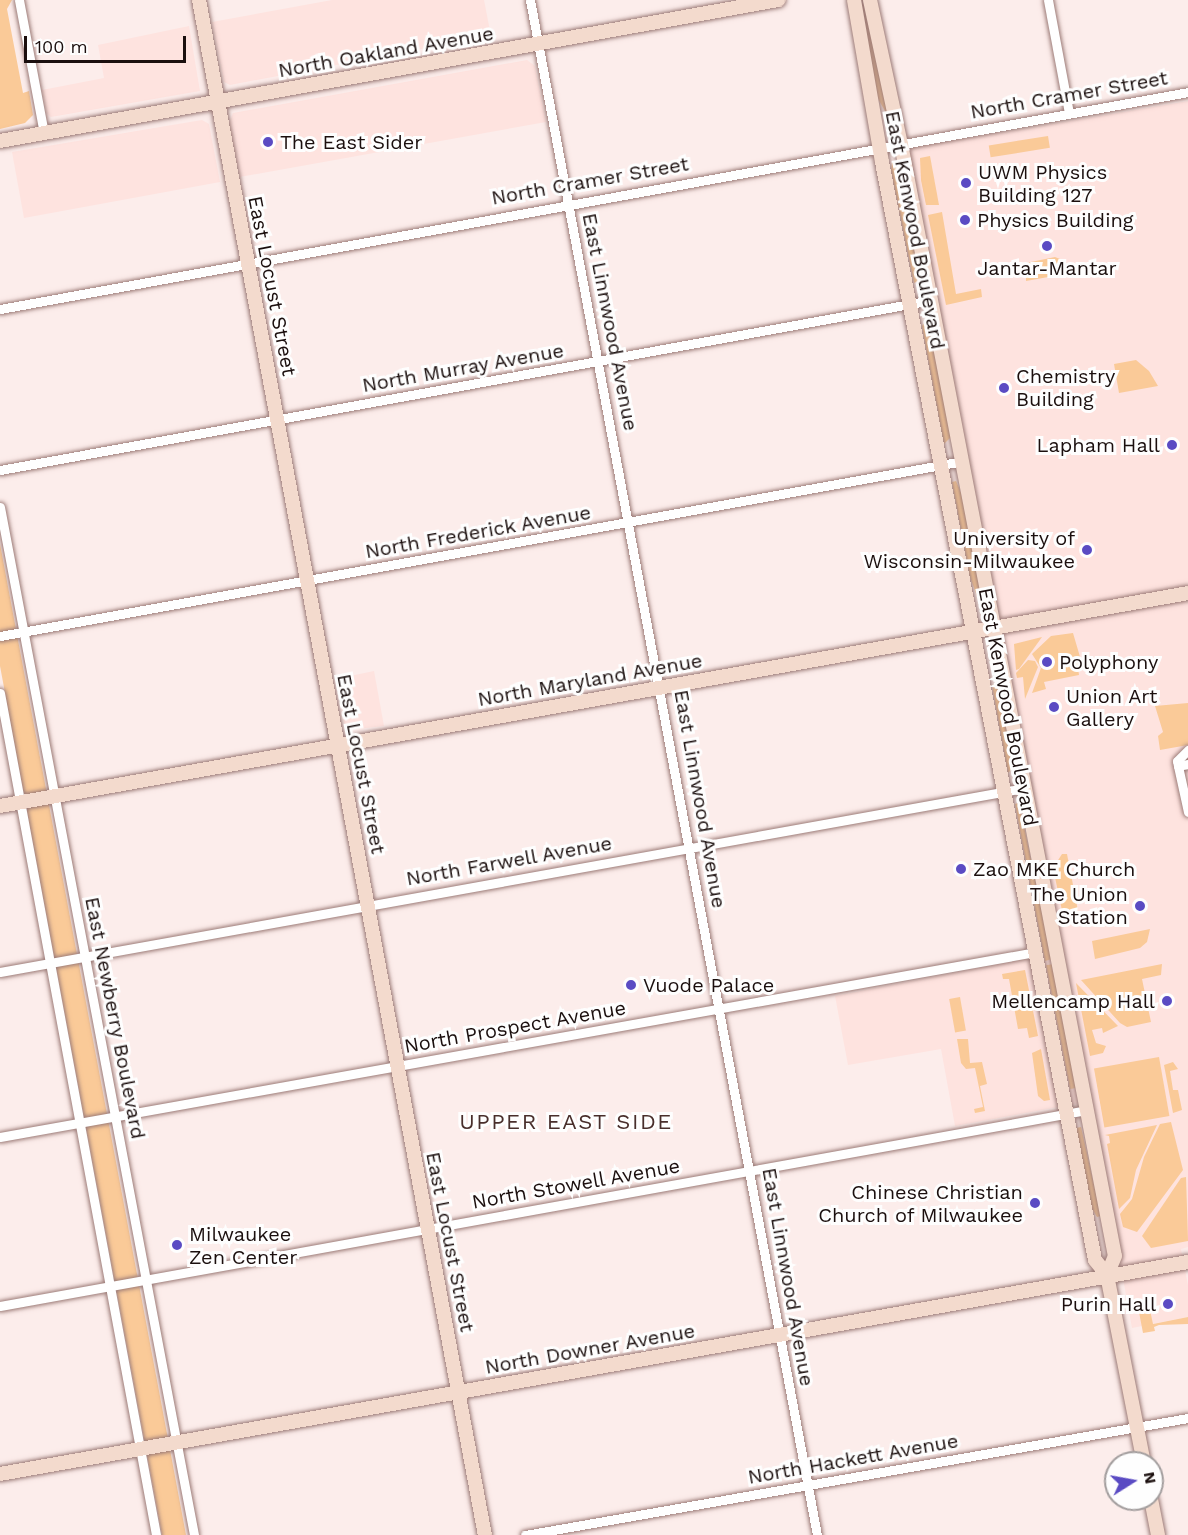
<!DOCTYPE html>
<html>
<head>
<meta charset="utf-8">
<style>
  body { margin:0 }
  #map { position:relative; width:1188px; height:1535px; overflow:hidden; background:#fcedeb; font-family:"Work Sans",sans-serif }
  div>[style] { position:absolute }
  .built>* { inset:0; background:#fee3df }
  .green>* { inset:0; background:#faca98; transform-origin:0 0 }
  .roads { filter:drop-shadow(0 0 2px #9c7b77) drop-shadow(0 0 2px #9c7b77) }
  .street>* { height:9px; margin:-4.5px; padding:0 4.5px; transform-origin:4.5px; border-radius:4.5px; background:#fff }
  .secondary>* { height:14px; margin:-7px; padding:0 7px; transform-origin:7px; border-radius:7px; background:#f3dacd }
  .dots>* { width:16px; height:16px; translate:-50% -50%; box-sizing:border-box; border:3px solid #fefefe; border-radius:50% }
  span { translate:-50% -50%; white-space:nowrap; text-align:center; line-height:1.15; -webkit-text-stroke:6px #fefefe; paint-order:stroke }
  .street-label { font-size:20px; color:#1b0f0e }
  .poi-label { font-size:20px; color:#1b0f0e }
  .left { translate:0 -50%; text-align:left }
  .right { translate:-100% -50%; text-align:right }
  .quarter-label { font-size:22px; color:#492e2b; letter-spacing:1.5px }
  .north { position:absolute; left:1104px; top:1451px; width:60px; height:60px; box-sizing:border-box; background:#fefefe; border:2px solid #a39e9e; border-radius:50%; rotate:79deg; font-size:16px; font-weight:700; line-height:24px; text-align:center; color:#1b0f0e }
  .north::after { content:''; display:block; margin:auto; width:21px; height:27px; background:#5a4bc3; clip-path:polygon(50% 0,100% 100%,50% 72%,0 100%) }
  .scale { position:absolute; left:24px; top:36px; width:162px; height:27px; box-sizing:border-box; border:3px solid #1b0f0e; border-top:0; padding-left:8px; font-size:18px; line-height:21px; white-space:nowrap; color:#1b0f0e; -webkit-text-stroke:4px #fefefe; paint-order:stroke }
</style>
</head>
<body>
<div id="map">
  <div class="built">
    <i style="clip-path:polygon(332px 0,484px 0,491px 36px,230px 85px,224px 82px,212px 22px)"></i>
    <i style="clip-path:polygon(189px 26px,200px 91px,51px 117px,47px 114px,42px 90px,104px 78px,98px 45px)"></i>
    <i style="clip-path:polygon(527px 60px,535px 66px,546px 122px,240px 177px,229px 123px,233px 113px)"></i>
    <i style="clip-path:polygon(1188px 101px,1188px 1247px,1181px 1249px,1188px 1285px,1188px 1317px,1132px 1328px,1091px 1101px,955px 1126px,941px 1049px,848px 1065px,835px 996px,1061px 952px,909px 148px)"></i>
    <i style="clip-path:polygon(202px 120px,209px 124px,220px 182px,24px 218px,12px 152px)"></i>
    <i style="clip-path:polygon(374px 671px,384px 726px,349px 730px,344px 724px,336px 679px)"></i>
  </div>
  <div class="green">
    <i style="clip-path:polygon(0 0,12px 0,7px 9px,23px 93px,29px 91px,33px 115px,25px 123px,0 129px)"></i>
    <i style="clip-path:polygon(866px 3px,893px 125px,877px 97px,861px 4px)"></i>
    <i style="left:1048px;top:136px;width:12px;height:60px;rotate:81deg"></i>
    <i style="clip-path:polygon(930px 156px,939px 205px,926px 205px,921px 180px,920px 158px)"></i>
    <i style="clip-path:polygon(896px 162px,907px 191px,922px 279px,914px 283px,891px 170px,892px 163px)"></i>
    <i style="clip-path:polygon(942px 212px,956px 294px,981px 289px,982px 297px,946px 305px,928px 215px)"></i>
    <i style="clip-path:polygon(1055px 257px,1065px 261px,1065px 274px,1026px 281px,1026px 263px)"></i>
    <i style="clip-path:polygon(926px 320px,938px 350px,952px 436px,944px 444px,922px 326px)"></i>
    <i style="clip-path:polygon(1136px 360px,1149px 371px,1158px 386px,1119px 393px,1114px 364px)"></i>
    <i style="clip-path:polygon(956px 481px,969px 511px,985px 607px,981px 607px,970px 577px,952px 482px)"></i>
    <i style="clip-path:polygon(0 544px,186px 1535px,162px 1535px,0 666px)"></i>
    <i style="clip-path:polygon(1073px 633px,1083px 667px,1078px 668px,1079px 675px,1044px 682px,1046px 689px,1032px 693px,1041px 668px,1032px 654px,1051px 636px)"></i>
    <i style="clip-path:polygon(1042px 637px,1019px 669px,1016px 670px,1014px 644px)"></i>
    <i style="clip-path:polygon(1028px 660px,1035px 661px,1038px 667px,1025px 699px,1023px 677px,1017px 678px,1016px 673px)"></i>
    <i style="clip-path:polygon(997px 684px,1014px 767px,1008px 773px,992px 685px)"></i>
    <i style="clip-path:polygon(1188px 703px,1188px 745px,1160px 750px,1158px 736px,1163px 732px,1155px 706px)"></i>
    <i style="clip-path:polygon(1019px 803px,1052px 959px,1045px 961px,1015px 804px)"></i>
    <i style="clip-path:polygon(1062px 854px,1067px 854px,1079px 916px,1064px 920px,1053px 868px)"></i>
    <i style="clip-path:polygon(1150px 929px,1147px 942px,1140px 948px,1095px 959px,1092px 941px)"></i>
    <i style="left:1053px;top:964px;width:126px;height:7px;rotate:79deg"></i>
    <i style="clip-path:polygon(1162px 964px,1161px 975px,1142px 979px,1151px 1022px,1127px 1027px,1120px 1023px,1081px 980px)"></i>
    <i style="clip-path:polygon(1025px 970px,1038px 1036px,1029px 1038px,1027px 1028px,1018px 1029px,1009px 979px,1003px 979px,1002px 974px)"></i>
    <i style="clip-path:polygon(1076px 983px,1118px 1026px,1103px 1033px,1102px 1028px,1092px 1030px,1096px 1043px,1106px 1046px,1103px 1053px,1090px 1056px)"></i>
    <i style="left:960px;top:997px;width:34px;height:11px;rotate:80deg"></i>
    <i style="clip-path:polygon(957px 1039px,968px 1039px,970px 1063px,982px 1062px,987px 1084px,980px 1086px,985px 1111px,975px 1113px,974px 1109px,983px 1107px,975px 1068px,966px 1069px,961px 1063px)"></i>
    <i style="clip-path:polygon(1041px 1049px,1050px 1100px,1044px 1101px,1038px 1096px,1032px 1053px)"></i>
    <i style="left:1159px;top:1057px;width:60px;height:66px;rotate:80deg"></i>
    <i style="clip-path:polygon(1173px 1062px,1178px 1069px,1170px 1071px,1173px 1090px,1178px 1090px,1182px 1110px,1173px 1113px,1164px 1065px)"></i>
    <i style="clip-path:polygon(1171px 1122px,1183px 1170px,1137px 1232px,1123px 1227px,1120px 1214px,1132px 1199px,1144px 1157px,1160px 1124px)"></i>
    <i style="clip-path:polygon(1157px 1125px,1136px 1170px,1130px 1198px,1119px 1209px,1107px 1144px,1110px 1143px,1109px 1136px,1105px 1135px)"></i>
    <i style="clip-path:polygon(1081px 1127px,1101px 1216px,1097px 1217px,1091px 1207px,1076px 1128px)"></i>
    <i style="clip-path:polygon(1186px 1177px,1188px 1241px,1151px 1248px,1142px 1236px,1181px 1178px)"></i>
    <i style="clip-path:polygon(1150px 1310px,1153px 1324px,1188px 1317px,1188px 1324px,1159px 1325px,1154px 1327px,1155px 1331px,1143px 1333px,1139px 1312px)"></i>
  </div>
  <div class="roads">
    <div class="street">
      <i style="left:19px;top:0;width:135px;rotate:79.4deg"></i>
      <i style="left:530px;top:0;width:1562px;rotate:79.41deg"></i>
      <i style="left:1048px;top:0;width:115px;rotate:79.5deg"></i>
      <i style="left:0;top:309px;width:1208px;rotate:-10.35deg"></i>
      <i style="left:0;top:470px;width:947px;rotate:-10.34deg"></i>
      <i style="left:0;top:507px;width:1046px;rotate:79.31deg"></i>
      <i style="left:0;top:636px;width:979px;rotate:-10.3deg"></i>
      <i style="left:0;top:693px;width:856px;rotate:79.5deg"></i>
      <i style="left:1188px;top:764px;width:10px;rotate:169deg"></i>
      <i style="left:1178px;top:766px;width:47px;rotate:77.7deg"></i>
      <i style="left:1178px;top:766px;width:5px;rotate:-101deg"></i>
      <i style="left:1177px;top:761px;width:16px;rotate:-45deg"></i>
      <i style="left:0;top:972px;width:1041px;rotate:-10.18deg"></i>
      <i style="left:0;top:1137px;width:1051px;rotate:-10.13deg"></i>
      <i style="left:0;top:1306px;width:1105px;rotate:-10.22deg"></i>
      <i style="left:525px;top:1535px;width:673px;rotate:-10.01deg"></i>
    </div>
    <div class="secondary">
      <i style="left:199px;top:0;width:1561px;rotate:79.45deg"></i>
      <i style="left:854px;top:0;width:164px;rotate:80.2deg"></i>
      <i style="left:882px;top:162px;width:1118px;rotate:79.02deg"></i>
      <i style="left:1095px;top:1260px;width:19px;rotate:51deg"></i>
      <i style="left:1107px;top:1275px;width:192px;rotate:78.9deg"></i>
      <i style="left:870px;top:0;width:147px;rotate:77.9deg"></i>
      <i style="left:901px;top:144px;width:1132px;rotate:79.11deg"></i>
      <i style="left:1115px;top:1256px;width:21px;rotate:113deg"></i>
      <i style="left:0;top:141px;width:791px;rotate:-10.27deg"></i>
      <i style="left:0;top:806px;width:1207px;rotate:-10.16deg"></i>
      <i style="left:0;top:1474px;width:1207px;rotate:-10.12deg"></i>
      <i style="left:1151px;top:1499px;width:37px;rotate:79deg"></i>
    </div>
  </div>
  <div class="dots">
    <i style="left:268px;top:142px;background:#5a4bc3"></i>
    <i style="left:966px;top:183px;background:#5a4bc3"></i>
    <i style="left:965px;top:220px;background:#5a4bc3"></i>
    <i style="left:1047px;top:246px;background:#5a4bc3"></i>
    <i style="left:1004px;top:388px;background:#5a4bc3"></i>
    <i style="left:1172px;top:445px;background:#5a4bc3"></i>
    <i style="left:1087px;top:550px;background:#5a4bc3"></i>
    <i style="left:1047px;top:662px;background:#5a4bc3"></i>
    <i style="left:1054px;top:707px;background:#5a4bc3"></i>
    <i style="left:961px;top:869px;background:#5a4bc3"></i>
    <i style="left:1140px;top:906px;background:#5a4bc3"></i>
    <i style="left:631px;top:985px;background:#5a4bc3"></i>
    <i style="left:1167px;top:1001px;background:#5a4bc3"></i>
    <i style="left:1035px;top:1203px;background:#5a4bc3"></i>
    <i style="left:177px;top:1245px;background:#5a4bc3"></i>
    <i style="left:1168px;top:1304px;background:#5a4bc3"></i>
  </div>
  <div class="street-label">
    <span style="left:386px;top:52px;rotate:-10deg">North Oakland Avenue</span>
    <span style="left:1069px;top:95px;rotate:-10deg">North Cramer Street</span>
    <span style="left:590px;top:181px;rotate:-10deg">North Cramer Street</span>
    <span style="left:915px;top:230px;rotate:79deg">East Kenwood Boulevard</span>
    <span style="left:272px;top:286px;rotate:79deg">East Locust Street</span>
    <span style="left:610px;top:322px;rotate:79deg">East Linnwood Avenue</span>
    <span style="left:463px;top:368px;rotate:-10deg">North Murray Avenue</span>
    <span style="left:478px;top:532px;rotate:-10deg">North Frederick Avenue</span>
    <span style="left:590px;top:680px;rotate:-10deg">North Maryland Avenue</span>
    <span style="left:1008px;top:707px;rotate:79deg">East Kenwood Boulevard</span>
    <span style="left:361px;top:764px;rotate:79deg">East Locust Street</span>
    <span style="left:700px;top:799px;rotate:80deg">East Linnwood Avenue</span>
    <span style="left:509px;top:861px;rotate:-10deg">North Farwell Avenue</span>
    <span style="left:115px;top:1018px;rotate:79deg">East Newberry Boulevard</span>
    <span style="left:515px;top:1027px;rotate:-10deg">North Prospect Avenue</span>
    <span style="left:576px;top:1184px;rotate:-10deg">North Stowell Avenue</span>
    <span style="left:450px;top:1242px;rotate:79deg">East Locust Street</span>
    <span style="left:788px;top:1277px;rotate:80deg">East Linnwood Avenue</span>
    <span style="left:590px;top:1349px;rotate:-10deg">North Downer Avenue</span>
    <span style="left:853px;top:1459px;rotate:-10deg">North Hackett Avenue</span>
  </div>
  <div class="poi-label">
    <span class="left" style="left:280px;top:142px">The East Sider</span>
    <span class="left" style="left:978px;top:184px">UWM Physics<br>Building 127</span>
    <span class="left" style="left:977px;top:220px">Physics Building</span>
    <span style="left:1047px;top:268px">Jantar-Mantar</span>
    <span class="left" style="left:1016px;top:388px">Chemistry<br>Building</span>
    <span class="right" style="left:1160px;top:445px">Lapham Hall</span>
    <span class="right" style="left:1075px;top:550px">University of<br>Wisconsin-Milwaukee</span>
    <span class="left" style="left:1059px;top:662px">Polyphony</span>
    <span class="left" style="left:1066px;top:708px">Union Art<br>Gallery</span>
    <span class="left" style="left:973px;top:869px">Zao MKE Church</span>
    <span class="right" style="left:1128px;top:906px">The Union<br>Station</span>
    <span class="left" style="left:643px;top:985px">Vuode Palace</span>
    <span class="right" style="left:1155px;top:1001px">Mellencamp Hall</span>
    <span class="right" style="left:1023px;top:1204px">Chinese Christian<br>Church of Milwaukee</span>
    <span class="left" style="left:189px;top:1246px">Milwaukee<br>Zen Center</span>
    <span class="right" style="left:1156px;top:1304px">Purin Hall</span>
  </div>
  <div class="quarter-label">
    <span style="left:566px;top:1122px">UPPER EAST SIDE</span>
  </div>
  <div class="north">N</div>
  <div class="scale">100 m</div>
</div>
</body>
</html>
